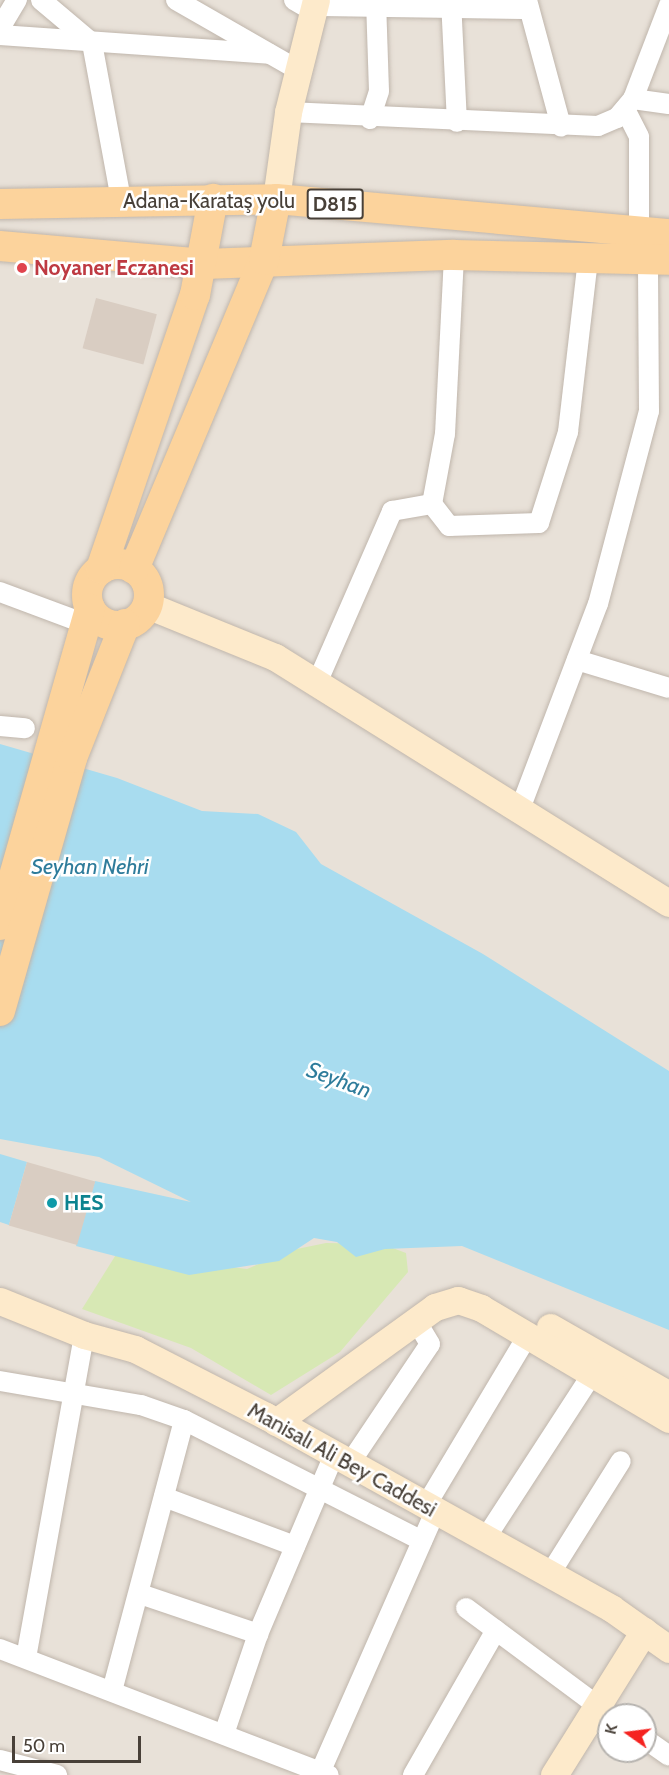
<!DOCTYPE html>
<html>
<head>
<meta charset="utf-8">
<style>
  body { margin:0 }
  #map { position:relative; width:669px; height:1775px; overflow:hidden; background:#f5f0ea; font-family:Cabin,sans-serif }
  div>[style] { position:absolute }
  .residential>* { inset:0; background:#e8e1d8 }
  .green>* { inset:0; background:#d7e8b4 }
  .water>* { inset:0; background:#a8dcef }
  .building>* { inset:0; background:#d9cdc2; transform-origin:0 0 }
  .roads { filter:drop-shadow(0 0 2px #c0b6ac) drop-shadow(0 0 2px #c0b6ac) }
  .street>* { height:20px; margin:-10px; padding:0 10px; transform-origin:10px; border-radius:10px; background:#fff }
  .secondary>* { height:27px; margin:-13.5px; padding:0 13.5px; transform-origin:13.5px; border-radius:13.5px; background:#fdeacb }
  .primary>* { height:30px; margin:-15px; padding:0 15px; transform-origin:15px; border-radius:15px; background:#fcd39c }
  .primary>.ring { margin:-15px; padding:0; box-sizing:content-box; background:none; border:30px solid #fcd39c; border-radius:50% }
  .dots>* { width:16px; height:16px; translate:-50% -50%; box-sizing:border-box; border:3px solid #fff; border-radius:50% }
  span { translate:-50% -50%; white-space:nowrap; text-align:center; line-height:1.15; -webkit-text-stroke:5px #fff; paint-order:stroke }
  .shield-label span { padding:2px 4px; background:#fff; border:2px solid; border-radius:4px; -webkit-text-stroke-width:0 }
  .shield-label { font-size:20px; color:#484038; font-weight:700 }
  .street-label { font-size:21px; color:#484038 }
  .health-label { font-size:21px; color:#be3a42; font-weight:700 }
  .left { translate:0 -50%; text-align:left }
  .culture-label { font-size:21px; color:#0d838f; font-weight:700 }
  .water-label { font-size:22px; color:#2e7c9b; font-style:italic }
  .north { position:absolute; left:597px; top:1703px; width:60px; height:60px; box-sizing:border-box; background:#fff; border:2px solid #b6b3af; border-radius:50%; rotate:284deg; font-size:16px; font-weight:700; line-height:24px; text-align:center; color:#484038 }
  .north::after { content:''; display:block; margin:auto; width:21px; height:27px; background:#f52320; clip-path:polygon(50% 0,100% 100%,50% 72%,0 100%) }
  .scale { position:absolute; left:12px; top:1736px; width:129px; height:27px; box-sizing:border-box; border:3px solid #484038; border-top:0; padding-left:8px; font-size:18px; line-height:21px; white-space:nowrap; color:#484038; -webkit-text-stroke:4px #fff; paint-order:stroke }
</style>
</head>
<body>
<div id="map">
  <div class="residential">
    <i style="clip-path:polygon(evenodd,0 0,669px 0,669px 1775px,0 1775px,0 0,609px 1715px,645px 1715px,645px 1751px,609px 1751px,609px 1715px)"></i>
  </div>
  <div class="green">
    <i style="clip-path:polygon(326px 1243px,382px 1244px,406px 1253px,408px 1272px,340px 1352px,271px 1395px,191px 1348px,82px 1309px,117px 1253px,247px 1269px,292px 1250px)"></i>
  </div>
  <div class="water">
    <i style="clip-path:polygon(0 744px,117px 778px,202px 811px,258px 814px,296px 832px,321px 864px,483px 954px,669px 1071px,669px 1330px,462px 1246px,385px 1249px,356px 1257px,337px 1242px,314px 1238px,279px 1261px,189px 1275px,76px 1246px,95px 1181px,191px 1202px,99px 1157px,0 1139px)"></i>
    <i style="clip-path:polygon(0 1154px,27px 1162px,9px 1225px,0 1222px)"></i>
  </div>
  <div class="building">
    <i style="left:96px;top:298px;width:63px;height:52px;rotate:15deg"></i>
    <i style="left:27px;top:1162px;width:71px;height:66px;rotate:16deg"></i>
  </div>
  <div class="roads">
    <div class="street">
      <i style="left:41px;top:0;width:67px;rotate:40.1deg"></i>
      <i style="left:92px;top:43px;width:160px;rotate:79.5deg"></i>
      <i style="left:176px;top:0;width:141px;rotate:29.8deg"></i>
      <i style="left:294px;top:0;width:22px;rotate:30deg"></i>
      <i style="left:451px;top:0;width:122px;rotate:87.2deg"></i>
      <i style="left:527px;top:0;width:131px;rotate:74.9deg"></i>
      <i style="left:314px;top:6px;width:215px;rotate:0.8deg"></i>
      <i style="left:0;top:28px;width:33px;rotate:-59deg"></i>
      <i style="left:0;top:35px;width:270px;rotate:4deg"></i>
      <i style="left:633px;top:99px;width:36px;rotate:8deg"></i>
      <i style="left:625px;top:109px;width:31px;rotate:63deg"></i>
      <i style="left:639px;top:137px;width:94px;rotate:90deg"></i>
      <i style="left:288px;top:112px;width:310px;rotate:2.6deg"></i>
      <i style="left:598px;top:126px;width:21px;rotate:-23deg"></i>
      <i style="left:617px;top:118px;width:25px;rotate:-50deg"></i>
      <i style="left:633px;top:99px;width:101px;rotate:-69deg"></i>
      <i style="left:370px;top:119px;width:29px;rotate:-72deg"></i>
      <i style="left:379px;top:91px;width:91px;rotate:-91.9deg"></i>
      <i style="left:432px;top:504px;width:28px;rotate:52deg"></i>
      <i style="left:449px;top:526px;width:90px;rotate:-1.9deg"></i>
      <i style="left:539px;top:523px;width:96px;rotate:-72.3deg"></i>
      <i style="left:568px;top:432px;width:175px;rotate:-83.4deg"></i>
      <i style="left:0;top:592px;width:92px;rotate:20.4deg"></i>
      <i style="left:577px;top:660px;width:96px;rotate:16.9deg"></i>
      <i style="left:317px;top:683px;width:188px;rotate:-66.4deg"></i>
      <i style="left:392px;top:511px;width:41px;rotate:-9.9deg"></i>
      <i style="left:432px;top:504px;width:71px;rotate:-79.5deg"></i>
      <i style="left:445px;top:434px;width:179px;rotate:-87.1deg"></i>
      <i style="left:0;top:726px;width:25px;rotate:5deg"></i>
      <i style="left:520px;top:809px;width:219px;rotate:-69.2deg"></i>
      <i style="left:598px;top:604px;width:200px;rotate:-75.2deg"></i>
      <i style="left:649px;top:411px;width:152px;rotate:-90.4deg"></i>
      <i style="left:0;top:1381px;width:143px;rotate:9.7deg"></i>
      <i style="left:141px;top:1405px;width:46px;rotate:19.2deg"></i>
      <i style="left:184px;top:1420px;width:267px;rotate:26.9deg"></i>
      <i style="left:350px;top:1463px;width:143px;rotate:-56.1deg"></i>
      <i style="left:430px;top:1344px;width:27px;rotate:-121deg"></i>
      <i style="left:164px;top:1497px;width:140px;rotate:20.5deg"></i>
      <i style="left:425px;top:1507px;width:200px;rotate:-59.1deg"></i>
      <i style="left:485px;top:1539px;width:198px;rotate:-57deg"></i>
      <i style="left:550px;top:1574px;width:133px;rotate:-57.9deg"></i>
      <i style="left:140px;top:1594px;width:125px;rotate:18.7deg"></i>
      <i style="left:466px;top:1608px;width:179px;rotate:36.6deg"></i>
      <i style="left:0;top:1649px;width:352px;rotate:21deg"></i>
      <i style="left:26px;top:1658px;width:328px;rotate:-79.8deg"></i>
      <i style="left:112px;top:1691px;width:280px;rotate:-75.1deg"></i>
      <i style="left:224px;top:1734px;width:106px;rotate:-71.2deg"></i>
      <i style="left:258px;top:1634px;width:194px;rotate:-67deg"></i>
      <i style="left:645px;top:1739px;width:29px;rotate:35deg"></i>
      <i style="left:0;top:1760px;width:59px;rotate:14.7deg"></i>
      <i style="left:319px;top:1775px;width:287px;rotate:-66.2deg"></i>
      <i style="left:413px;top:1775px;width:167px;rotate:-60.2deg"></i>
    </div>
    <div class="secondary">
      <i style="left:276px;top:199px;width:88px;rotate:-82.1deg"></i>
      <i style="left:288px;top:112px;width:115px;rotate:-76deg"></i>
      <i style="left:147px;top:605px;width:138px;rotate:22.1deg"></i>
      <i style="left:275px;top:657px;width:464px;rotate:32deg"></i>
      <i style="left:0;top:1301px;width:91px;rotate:22deg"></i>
      <i style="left:84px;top:1335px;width:53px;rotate:15.4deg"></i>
      <i style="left:135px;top:1349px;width:147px;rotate:27.1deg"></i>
      <i style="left:266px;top:1416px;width:395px;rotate:29.1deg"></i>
      <i style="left:611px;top:1608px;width:71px;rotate:35.3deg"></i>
      <i style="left:550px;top:1327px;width:137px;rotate:29.7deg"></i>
      <i style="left:276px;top:1422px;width:196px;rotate:-35.9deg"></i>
      <i style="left:435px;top:1307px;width:24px;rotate:-17deg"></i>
      <i style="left:458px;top:1300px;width:24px;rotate:19deg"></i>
      <i style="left:481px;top:1308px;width:218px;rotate:30.6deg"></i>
      <i style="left:554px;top:1775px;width:170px;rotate:-58deg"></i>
    </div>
    <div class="primary">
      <i style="left:0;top:204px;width:276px;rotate:-1deg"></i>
      <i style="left:276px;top:199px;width:395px;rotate:5.1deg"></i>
      <i style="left:0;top:246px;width:205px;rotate:5deg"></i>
      <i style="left:204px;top:264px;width:250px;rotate:-2.1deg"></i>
      <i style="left:454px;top:255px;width:215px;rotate:1.3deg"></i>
      <i class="ring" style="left:87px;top:564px;width:32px;height:32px"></i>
      <i style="left:101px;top:569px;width:290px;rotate:-71.1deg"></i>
      <i style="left:195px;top:295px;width:98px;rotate:-79.4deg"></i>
      <i style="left:134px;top:569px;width:335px;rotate:-67.2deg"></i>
      <i style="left:264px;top:260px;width:62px;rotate:-78.9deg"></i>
      <i style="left:0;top:925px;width:329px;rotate:-74.1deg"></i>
      <i style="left:0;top:1011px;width:263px;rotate:-74.1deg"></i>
      <i style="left:72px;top:758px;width:144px;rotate:-68.4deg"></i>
    </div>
  </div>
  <div class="dots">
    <i style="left:22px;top:268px;background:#e0444e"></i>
    <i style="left:52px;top:1203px;background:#0f9aa8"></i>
  </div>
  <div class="shield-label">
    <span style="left:335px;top:204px">D815</span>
  </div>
  <div class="street-label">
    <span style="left:209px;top:201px">Adana-Karataş yolu</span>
    <span style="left:342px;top:1460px;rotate:29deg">Manisalı Ali Bey Caddesi</span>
  </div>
  <div class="health-label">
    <span class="left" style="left:34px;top:268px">Noyaner Eczanesi</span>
  </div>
  <div class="culture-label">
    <span class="left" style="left:64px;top:1203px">HES</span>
  </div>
  <div class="water-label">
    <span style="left:90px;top:867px">Seyhan Nehri</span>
    <span style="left:339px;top:1080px;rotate:20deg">Seyhan</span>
  </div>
  <div class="north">K</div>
  <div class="scale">50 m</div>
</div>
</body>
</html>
